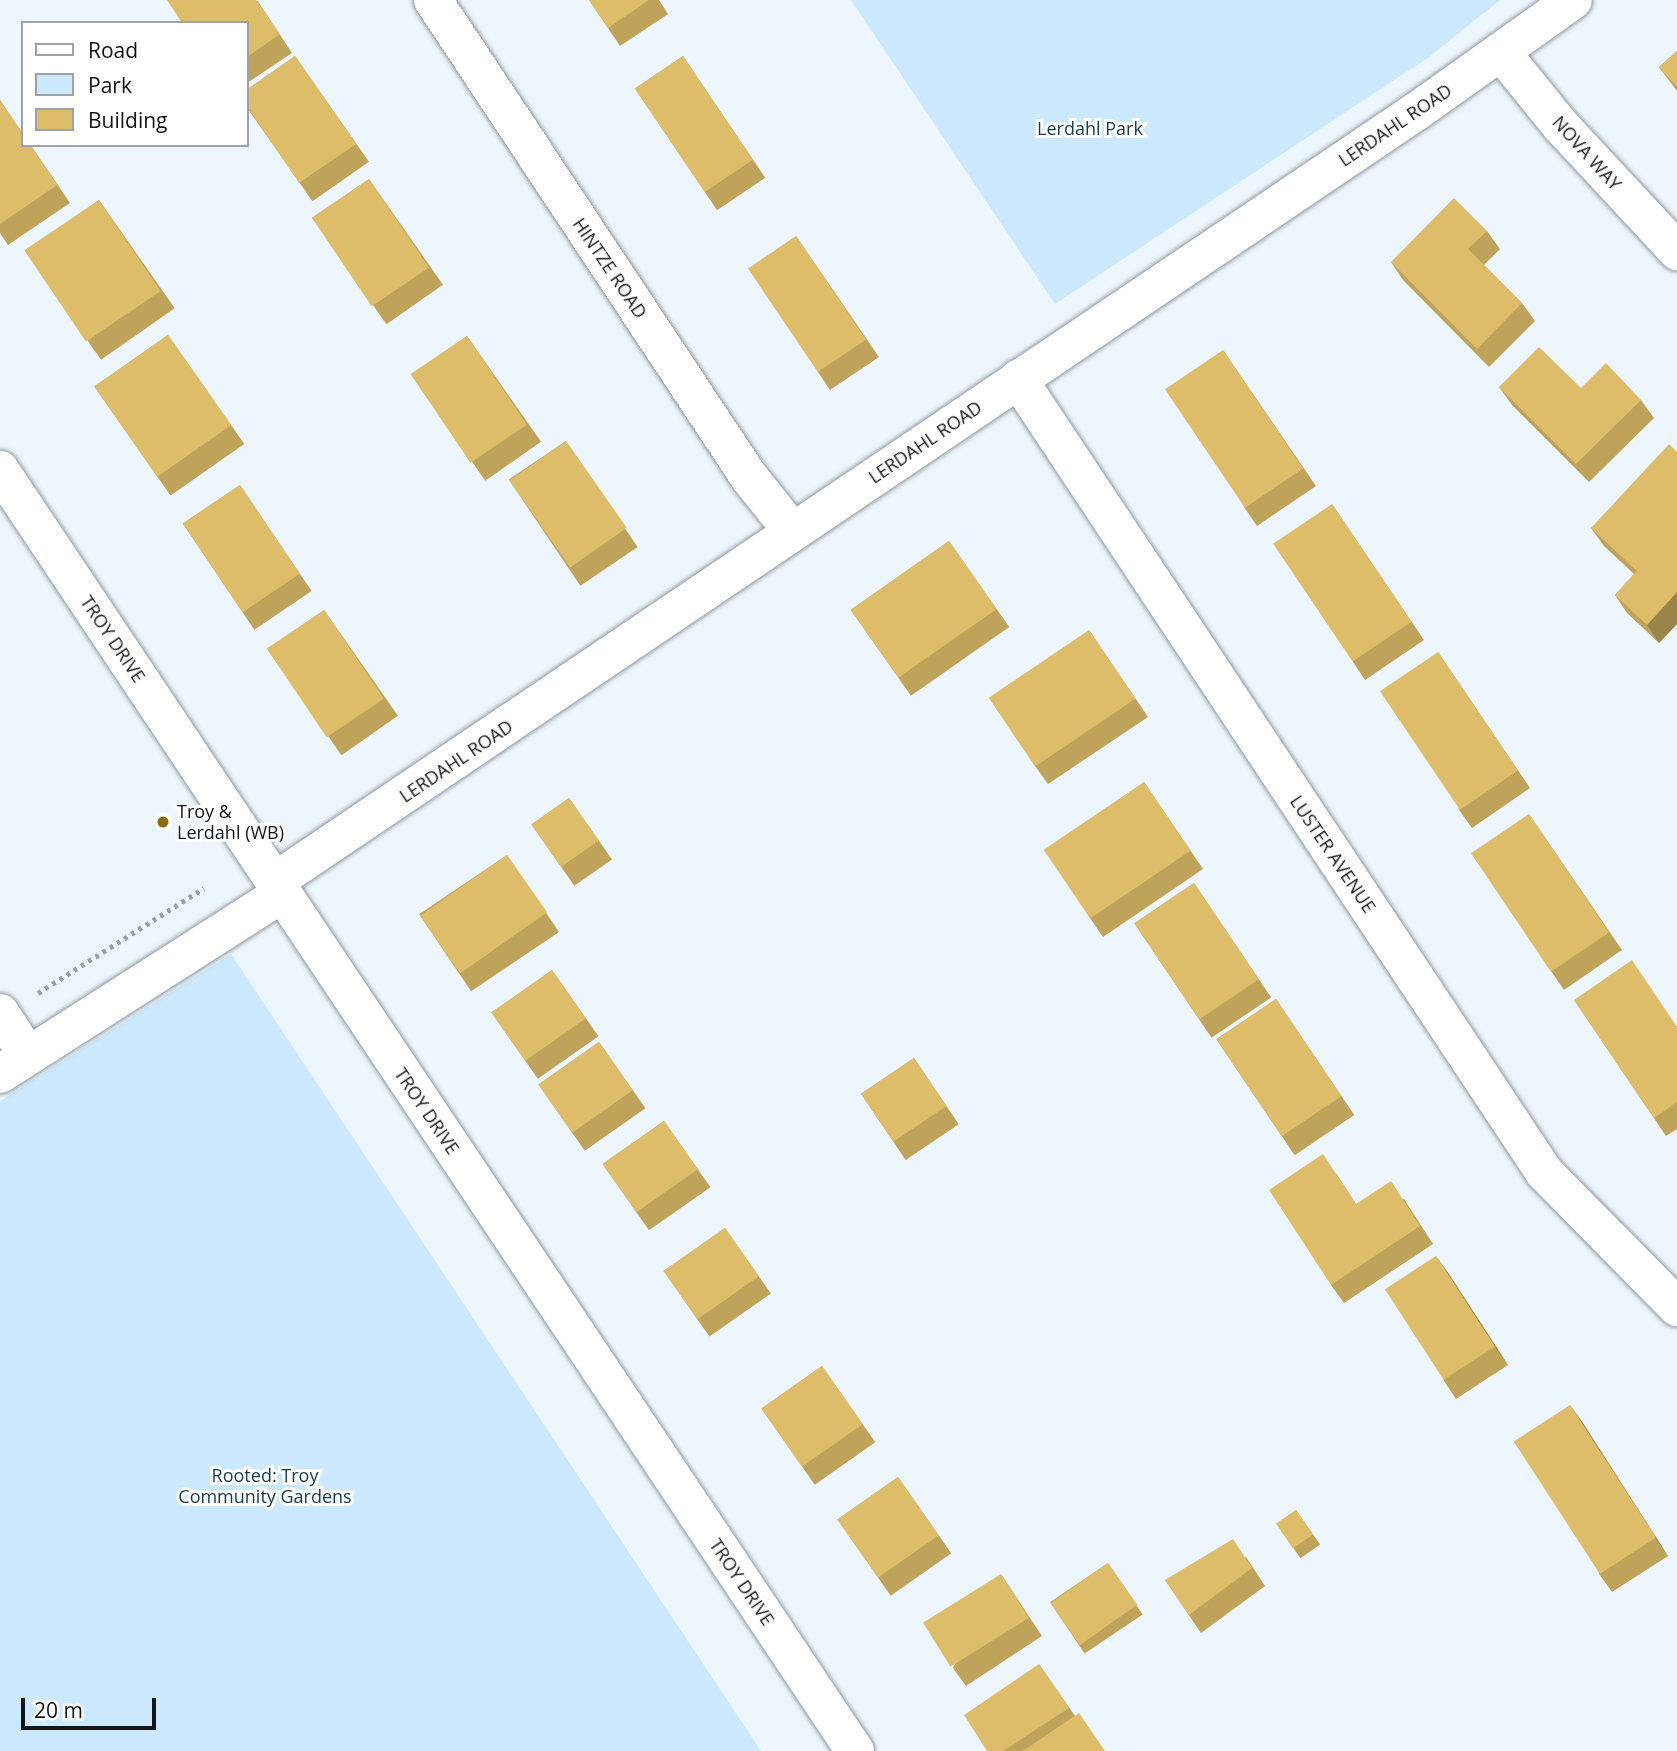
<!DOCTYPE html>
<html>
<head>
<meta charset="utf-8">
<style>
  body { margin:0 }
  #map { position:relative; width:1677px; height:1751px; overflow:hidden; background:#edf6fd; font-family:"Open Sans",sans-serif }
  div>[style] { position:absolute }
  .green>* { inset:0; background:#cbe8fc }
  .path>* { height:4.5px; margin-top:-2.25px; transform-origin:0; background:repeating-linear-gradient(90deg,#999fa5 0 3.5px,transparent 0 8.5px) }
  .roads { filter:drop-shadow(0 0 2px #8e979d) drop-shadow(0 0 2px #8e979d) }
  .minor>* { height:38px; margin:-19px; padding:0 19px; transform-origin:19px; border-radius:19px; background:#fff }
  .wall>* { inset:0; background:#bfa35b; transform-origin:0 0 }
  .shaded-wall>* { inset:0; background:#9b844a }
  .building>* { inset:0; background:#debd6a; transform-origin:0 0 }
  .dots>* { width:19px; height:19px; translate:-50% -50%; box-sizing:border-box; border:4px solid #fff; border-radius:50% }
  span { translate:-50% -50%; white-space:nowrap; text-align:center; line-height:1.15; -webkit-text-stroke:6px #fff; paint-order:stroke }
  .street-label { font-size:18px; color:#121517 }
  .park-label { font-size:18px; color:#163a4f }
  .poi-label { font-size:18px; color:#121517 }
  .left { translate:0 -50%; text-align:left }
  .legend { position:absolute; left:21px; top:21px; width:228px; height:126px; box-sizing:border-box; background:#fff; border:2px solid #a0a1a2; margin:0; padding:9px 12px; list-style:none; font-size:21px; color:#121517 }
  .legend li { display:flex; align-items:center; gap:14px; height:35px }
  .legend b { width:35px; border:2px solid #a0a1a2 }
  .scale { position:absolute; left:21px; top:1698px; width:135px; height:32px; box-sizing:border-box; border:4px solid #121517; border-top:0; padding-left:9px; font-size:21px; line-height:24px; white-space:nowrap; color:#121517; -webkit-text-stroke:5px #fff; paint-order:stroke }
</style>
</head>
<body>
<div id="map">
  <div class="green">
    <i style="clip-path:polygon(851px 0,1500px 0,1429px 57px,1055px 304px)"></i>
    <i style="clip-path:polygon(231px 954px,761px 1751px,0 1751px,0 1101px)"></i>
  </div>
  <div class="path">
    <i style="left:38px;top:993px;width:196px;rotate:-32.3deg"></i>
  </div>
  <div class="roads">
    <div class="minor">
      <i style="left:433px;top:0;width:572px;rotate:56.48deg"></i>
      <i style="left:749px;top:477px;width:70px;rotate:51.3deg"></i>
      <i style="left:1501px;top:52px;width:95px;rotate:51deg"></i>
      <i style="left:1561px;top:126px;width:171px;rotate:47.1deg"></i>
      <i style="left:1018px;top:379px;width:952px;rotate:56.44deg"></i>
      <i style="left:1544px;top:1172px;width:190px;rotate:45.4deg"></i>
      <i style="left:0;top:470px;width:1540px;rotate:56.28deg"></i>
      <i style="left:274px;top:882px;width:1379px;rotate:-34deg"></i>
      <i style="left:1417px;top:111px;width:191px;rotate:-35.4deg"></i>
      <i style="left:0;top:1013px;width:51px;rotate:56.9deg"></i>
      <i style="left:0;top:1074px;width:335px;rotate:-32.6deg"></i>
    </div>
  </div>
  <div class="wall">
    <i style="clip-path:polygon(257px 0,292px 53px,247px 83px,247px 23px)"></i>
    <i style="clip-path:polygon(589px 0,659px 0,668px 14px,620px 46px)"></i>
    <i style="clip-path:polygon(1677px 51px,1677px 91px,1659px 67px)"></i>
    <i style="left:295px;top:56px;width:129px;height:69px;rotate:55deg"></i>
    <i style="left:683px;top:56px;width:147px;height:58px;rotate:56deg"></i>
    <i style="clip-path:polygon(0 100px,70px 203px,8px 245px,0 233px)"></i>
    <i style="left:369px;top:179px;width:129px;height:69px;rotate:55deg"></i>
    <i style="left:99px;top:200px;width:132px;height:90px;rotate:55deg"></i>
    <i style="clip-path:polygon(1487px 231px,1500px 249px,1484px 265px,1522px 303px,1535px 321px,1489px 367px,1403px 280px,1391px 262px)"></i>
    <i style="clip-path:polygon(796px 236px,879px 357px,830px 390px,818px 372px)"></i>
    <i style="left:168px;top:335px;width:133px;height:90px;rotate:55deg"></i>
    <i style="left:467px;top:336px;width:129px;height:68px;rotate:55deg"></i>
    <i style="clip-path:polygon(1223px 350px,1316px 486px,1257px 526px,1244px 507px)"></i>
    <i style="clip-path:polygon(1499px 387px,1581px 388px,1641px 400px,1654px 418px,1589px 482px,1512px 405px)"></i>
    <i style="left:566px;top:441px;width:128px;height:69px;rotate:56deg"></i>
    <i style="clip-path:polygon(1677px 452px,1677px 624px,1659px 643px,1627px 613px,1615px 595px,1634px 574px,1604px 546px,1591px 528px)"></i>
    <i style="left:240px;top:485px;width:128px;height:69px;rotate:56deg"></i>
    <i style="clip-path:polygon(1332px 504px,1424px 640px,1365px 680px,1353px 662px)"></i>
    <i style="left:949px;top:541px;width:105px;height:120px;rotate:55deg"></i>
    <i style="left:324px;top:610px;width:129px;height:69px;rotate:55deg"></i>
    <i style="clip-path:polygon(1089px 630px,1148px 717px,1048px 784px,1035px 766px)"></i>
    <i style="clip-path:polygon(1438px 652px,1530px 788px,1472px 828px,1459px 810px)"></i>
    <i style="clip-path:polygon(1144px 782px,1203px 869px,1103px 937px,1090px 918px)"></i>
    <i style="left:569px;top:798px;width:75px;height:46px;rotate:55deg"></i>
    <i style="clip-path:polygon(1529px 814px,1622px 950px,1564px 990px,1551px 971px)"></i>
    <i style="left:507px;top:855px;width:93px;height:106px;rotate:56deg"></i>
    <i style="left:1194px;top:883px;width:138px;height:72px;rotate:56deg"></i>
    <i style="left:552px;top:970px;width:81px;height:74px;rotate:55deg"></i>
    <i style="left:1276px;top:999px;width:140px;height:72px;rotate:56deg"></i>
    <i style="clip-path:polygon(1574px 1000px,1677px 1026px,1677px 1129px,1666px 1136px)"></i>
    <i style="left:599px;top:1042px;width:81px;height:74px;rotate:55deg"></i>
    <i style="left:914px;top:1058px;width:80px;height:64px;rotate:56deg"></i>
    <i style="left:664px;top:1121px;width:81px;height:75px;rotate:55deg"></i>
    <i style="clip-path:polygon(1336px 1173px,1356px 1204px,1404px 1199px,1433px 1244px,1344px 1303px,1331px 1285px)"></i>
    <i style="left:725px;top:1228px;width:80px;height:75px;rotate:55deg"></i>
    <i style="clip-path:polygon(1436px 1256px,1508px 1365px,1456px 1399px,1444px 1381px)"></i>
    <i style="left:822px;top:1366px;width:93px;height:74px;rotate:55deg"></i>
    <i style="clip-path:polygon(1570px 1405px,1668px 1556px,1612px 1592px,1599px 1574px)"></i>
    <i style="left:898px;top:1477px;width:93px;height:74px;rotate:55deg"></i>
    <i style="left:1296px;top:1510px;width:42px;height:24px;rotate:55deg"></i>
    <i style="clip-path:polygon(1246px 1557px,1265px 1586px,1201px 1633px,1165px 1580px)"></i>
    <i style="left:1108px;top:1563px;width:62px;height:70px;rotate:56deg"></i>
    <i style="clip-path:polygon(1001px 1574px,1042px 1636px,966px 1686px,953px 1668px)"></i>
    <i style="clip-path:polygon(1039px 1664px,1075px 1716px,1105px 1751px,987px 1751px)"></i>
  </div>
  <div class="shaded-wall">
    <i style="clip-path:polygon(1677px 592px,1677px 624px,1659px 643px,1647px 625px)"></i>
    <i style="clip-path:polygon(1436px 1256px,1449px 1274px,1508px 1365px,1495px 1347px)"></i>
    <i style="clip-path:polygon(1570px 1405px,1583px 1423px,1668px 1556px,1655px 1538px)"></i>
  </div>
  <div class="building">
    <i style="clip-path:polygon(167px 0,256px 0,280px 34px,247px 57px,247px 23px,182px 23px)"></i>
    <i style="clip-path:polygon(589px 0,649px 0,608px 28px)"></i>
    <i style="clip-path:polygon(1677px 51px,1677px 87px,1659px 67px)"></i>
    <i style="clip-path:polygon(295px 56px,356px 144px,299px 183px,247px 106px,247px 90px)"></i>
    <i style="left:683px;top:56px;width:125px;height:58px;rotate:56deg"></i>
    <i style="clip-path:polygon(0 100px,23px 134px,23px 145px,30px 145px,57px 185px,0 224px)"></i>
    <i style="left:369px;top:179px;width:107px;height:69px;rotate:56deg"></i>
    <i style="clip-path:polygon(1454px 198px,1487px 231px,1468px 249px,1522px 303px,1477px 349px,1391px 262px)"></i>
    <i style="left:99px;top:200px;width:110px;height:90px;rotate:56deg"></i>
    <i style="left:796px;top:236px;width:125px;height:58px;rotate:56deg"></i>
    <i style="left:168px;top:335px;width:110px;height:90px;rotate:55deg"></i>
    <i style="left:467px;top:336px;width:107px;height:68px;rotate:56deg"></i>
    <i style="clip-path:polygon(1539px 347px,1581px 388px,1606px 363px,1641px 400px,1576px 464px,1499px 387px)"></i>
    <i style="left:1223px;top:350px;width:143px;height:70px;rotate:56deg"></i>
    <i style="left:566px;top:441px;width:106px;height:69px;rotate:55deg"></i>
    <i style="clip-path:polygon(1669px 444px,1677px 452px,1677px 592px,1647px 625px,1615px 595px,1637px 571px,1591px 528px)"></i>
    <i style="left:240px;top:485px;width:107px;height:69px;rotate:56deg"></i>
    <i style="left:1332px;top:504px;width:142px;height:71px;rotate:56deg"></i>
    <i style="left:949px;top:541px;width:83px;height:120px;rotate:55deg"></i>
    <i style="left:324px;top:610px;width:107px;height:69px;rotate:56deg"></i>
    <i style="left:1089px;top:630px;width:83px;height:121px;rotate:56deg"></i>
    <i style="left:1438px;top:652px;width:143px;height:70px;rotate:56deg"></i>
    <i style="left:1144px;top:782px;width:83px;height:121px;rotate:56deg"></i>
    <i style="left:569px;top:798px;width:52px;height:46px;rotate:55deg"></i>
    <i style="left:1529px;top:814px;width:143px;height:70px;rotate:56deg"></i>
    <i style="left:507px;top:855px;width:70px;height:106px;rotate:55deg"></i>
    <i style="left:1194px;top:883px;width:116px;height:72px;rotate:56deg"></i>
    <i style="clip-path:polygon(1632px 960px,1677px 1027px,1677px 1102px,1654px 1118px,1574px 1000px)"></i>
    <i style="left:552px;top:970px;width:59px;height:74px;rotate:55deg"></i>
    <i style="left:1276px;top:999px;width:117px;height:72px;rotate:56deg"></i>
    <i style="left:599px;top:1042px;width:59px;height:74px;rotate:55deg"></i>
    <i style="left:914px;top:1058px;width:58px;height:64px;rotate:56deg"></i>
    <i style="left:664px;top:1121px;width:59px;height:75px;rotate:55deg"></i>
    <i style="clip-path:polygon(1323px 1154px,1356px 1204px,1391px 1181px,1420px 1226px,1331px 1285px,1269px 1190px)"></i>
    <i style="left:725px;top:1228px;width:59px;height:75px;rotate:55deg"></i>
    <i style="left:1436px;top:1256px;width:108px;height:61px;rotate:57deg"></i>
    <i style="left:822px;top:1366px;width:71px;height:74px;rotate:55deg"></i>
    <i style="left:1570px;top:1405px;width:158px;height:67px;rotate:57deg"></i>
    <i style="left:898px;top:1477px;width:71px;height:74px;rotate:55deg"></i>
    <i style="left:1296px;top:1510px;width:30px;height:24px;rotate:56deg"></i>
    <i style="clip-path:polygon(1233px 1539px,1252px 1568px,1189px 1615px,1165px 1580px)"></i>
    <i style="left:1108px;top:1563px;width:51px;height:70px;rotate:55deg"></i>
    <i style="left:1001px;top:1574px;width:52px;height:92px;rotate:58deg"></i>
    <i style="clip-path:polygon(1039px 1664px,1069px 1708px,1003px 1751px,987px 1751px,964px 1715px)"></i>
    <i style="clip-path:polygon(1079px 1713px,1105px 1751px,1023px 1751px)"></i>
  </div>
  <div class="dots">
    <i style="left:163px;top:822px;background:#8b6d0f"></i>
  </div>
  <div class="street-label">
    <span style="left:1395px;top:125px;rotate:-34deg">LERDAHL ROAD</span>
    <span style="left:1587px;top:153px;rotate:48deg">NOVA WAY</span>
    <span style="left:610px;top:268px;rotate:56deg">HINTZE ROAD</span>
    <span style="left:925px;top:442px;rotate:-34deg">LERDAHL ROAD</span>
    <span style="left:113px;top:639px;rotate:56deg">TROY DRIVE</span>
    <span style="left:456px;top:761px;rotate:-34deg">LERDAHL ROAD</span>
    <span style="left:1333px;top:854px;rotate:56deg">LUSTER AVENUE</span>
    <span style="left:427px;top:1111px;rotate:56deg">TROY DRIVE</span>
    <span style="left:742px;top:1582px;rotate:56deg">TROY DRIVE</span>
  </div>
  <div class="park-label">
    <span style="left:1090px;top:128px">Lerdahl Park</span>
    <span style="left:265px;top:1486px">Rooted: Troy<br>Community Gardens</span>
  </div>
  <div class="poi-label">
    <span class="left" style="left:177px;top:822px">Troy &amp;<br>Lerdahl (WB)</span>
  </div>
  <ul class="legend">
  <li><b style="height:9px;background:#fff"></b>Road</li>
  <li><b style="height:19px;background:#cbe8fc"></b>Park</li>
  <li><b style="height:19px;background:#debd6a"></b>Building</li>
  </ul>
  <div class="scale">20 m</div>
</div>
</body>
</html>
